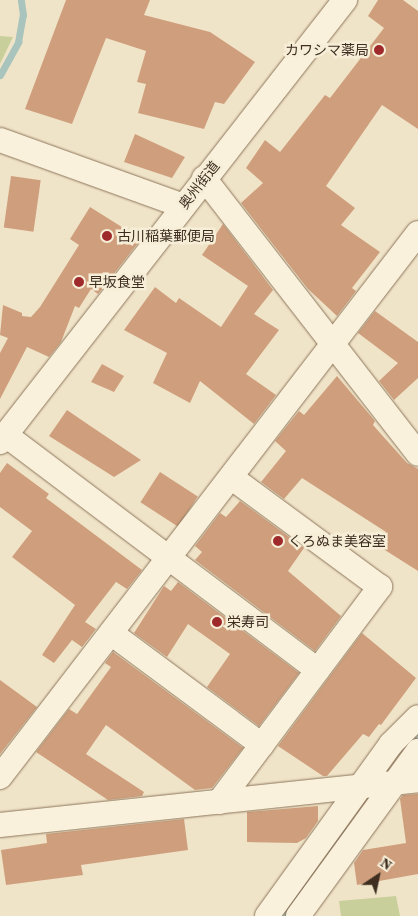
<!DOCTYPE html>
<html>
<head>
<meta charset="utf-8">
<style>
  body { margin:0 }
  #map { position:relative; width:418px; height:916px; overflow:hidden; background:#f0e4c8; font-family:"Source Serif 4","Noto Sans JP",serif }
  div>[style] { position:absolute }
  .green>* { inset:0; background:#c9cf9b }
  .stream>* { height:7px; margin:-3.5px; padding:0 3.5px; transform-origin:3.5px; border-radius:3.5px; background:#a9c4bc }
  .building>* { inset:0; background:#cf9f7d; transform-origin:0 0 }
  .roads { filter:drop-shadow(0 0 1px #8d765c) drop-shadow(0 0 1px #8d765c) }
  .minor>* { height:24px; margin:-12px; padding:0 12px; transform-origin:12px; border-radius:12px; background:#faf1dc }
  .dots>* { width:14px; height:14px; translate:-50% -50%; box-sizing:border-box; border:2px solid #f7eed8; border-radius:50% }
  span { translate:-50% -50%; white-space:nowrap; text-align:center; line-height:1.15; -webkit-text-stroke:5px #f7eed8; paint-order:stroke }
  .poi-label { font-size:14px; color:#3d2e20 }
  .right { translate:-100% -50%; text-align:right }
  .left { translate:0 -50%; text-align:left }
  .street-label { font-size:14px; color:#3d2e20 }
  .north { position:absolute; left:353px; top:851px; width:50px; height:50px; -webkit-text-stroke:4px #f7eed8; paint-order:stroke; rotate:34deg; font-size:14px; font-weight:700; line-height:20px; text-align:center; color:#3d2e20 }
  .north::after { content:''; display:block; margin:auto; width:18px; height:22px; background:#3d2e20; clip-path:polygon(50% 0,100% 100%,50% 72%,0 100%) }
</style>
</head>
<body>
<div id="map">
  <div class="green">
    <i style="clip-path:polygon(0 36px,13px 37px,0 64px)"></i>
    <i style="clip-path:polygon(396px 896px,400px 916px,341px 916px,339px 901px)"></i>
  </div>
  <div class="stream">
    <i style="left:0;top:75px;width:38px;rotate:-61deg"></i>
    <i style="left:18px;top:42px;width:27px;rotate:-80deg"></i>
    <i style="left:23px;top:15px;width:15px;rotate:-98deg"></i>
    <i style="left:407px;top:748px;width:17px;rotate:-50deg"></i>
    <i style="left:283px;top:916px;width:105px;rotate:-53.9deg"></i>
  </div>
  <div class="building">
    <i style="clip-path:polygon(66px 0,150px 0,144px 15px,210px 32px,255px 62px,224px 104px,215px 102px,204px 129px,138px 113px,146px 84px,137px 82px,146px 51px,106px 38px,72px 124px,25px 109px)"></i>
    <i style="clip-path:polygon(378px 0,403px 0,418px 11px,418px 129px,382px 105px,326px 186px,355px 208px,341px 225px,380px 252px,352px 288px,356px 291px,337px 316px,308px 289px,241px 203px,263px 183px,246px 168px,265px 140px,280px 152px,325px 95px,330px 98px,384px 28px,368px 16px)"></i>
    <i style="clip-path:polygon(135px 134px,185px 157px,172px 178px,124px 162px)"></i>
    <i style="left:11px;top:176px;width:30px;height:52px;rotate:8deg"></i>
    <i style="clip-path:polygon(90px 207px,141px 239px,98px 294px,91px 289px,79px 308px,75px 306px,61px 342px,49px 357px,27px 347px,0 399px,0 353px,8px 338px,0 335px,3px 305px,22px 313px,22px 316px,31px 317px,40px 307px,79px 245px,70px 239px)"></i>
    <i style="clip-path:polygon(223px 224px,273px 290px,254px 314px,279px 330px,246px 374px,276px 395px,254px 424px,200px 381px,190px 403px,153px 383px,167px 353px,124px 330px,155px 287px,176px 303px,179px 298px,221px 327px,248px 286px,202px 255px)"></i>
    <i style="clip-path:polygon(375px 311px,418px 342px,418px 378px,394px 400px,379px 381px,398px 363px,358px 333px)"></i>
    <i style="clip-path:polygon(102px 364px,124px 376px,114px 392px,91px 382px)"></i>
    <i style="clip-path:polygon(337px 376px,375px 421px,373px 425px,407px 463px,418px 469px,418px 571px,377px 545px,386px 532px,302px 478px,284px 499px,261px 482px,286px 451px,275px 441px,299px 411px,304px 415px)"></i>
    <i style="clip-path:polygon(67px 410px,86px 423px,141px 460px,114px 477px,49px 436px)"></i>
    <i style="clip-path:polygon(7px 463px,49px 494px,46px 498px,142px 570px,127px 589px,116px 582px,85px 622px,96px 629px,82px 647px,72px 640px,54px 663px,42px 655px,75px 605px,12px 557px,32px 531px,0 507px,0 473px)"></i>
    <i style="left:160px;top:472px;width:45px;height:36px;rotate:33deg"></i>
    <i style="clip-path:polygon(240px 501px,304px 548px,288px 571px,341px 616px,315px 651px,195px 560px,202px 552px,195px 546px,220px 513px,226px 517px)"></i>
    <i style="clip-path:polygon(178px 582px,299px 673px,259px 726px,207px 687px,230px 654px,188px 624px,167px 657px,134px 633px,164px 586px,171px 591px)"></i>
    <i style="clip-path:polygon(362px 633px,416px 678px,381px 725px,379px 724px,369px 737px,363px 734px,327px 776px,323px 776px,278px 746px)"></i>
    <i style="clip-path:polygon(113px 652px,243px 748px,212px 788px,195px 790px,106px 725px,86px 754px,144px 792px,142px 796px,108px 800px,36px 752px,69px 709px,77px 714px,111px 667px,105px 663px)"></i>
    <i style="clip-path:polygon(0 680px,37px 707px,0 754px)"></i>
    <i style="clip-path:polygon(418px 794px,418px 874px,357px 885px,354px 863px,363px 850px,406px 843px,400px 799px,403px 795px)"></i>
    <i style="clip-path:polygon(318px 806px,318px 821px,306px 838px,297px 843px,247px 842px,247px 812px)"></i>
    <i style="clip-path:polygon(184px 819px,188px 850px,81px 865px,83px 875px,6px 885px,1px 850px,47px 843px,46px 834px)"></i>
  </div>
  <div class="roads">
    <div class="minor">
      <i style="left:0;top:140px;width:195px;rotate:19.8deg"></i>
      <i style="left:204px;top:178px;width:349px;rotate:52.2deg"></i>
      <i style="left:7px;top:436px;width:389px;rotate:37deg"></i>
      <i style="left:0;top:442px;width:561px;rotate:-52.03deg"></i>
      <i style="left:111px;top:633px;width:188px;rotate:36.6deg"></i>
      <i style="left:0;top:777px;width:686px;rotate:-52.46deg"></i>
      <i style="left:219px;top:802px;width:269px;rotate:-53.2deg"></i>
      <i style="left:380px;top:587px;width:185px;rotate:-143.6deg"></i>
      <i style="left:0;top:825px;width:420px;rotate:-6.1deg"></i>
      <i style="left:267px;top:916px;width:212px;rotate:-54.2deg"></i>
      <i style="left:391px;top:744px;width:38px;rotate:-45deg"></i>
      <i style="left:298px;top:916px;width:204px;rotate:-54deg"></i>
    </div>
  </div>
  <div class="dots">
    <i style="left:379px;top:50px;background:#9e2a2b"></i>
    <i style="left:107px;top:236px;background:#9e2a2b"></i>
    <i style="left:79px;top:282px;background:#9e2a2b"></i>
    <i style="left:278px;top:541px;background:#9e2a2b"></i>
    <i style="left:217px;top:622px;background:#9e2a2b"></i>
  </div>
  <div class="poi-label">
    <span class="right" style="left:369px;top:50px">カワシマ薬局</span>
    <span class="left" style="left:117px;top:236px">古川稲葉郵便局</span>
    <span class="left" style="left:89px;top:282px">早坂食堂</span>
    <span class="left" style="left:288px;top:541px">くろぬま美容室</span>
    <span class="left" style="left:227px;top:622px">栄寿司</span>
  </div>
  <div class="street-label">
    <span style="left:199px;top:185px;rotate:-52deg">奥州街道</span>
  </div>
  <div class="north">N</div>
</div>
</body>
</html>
